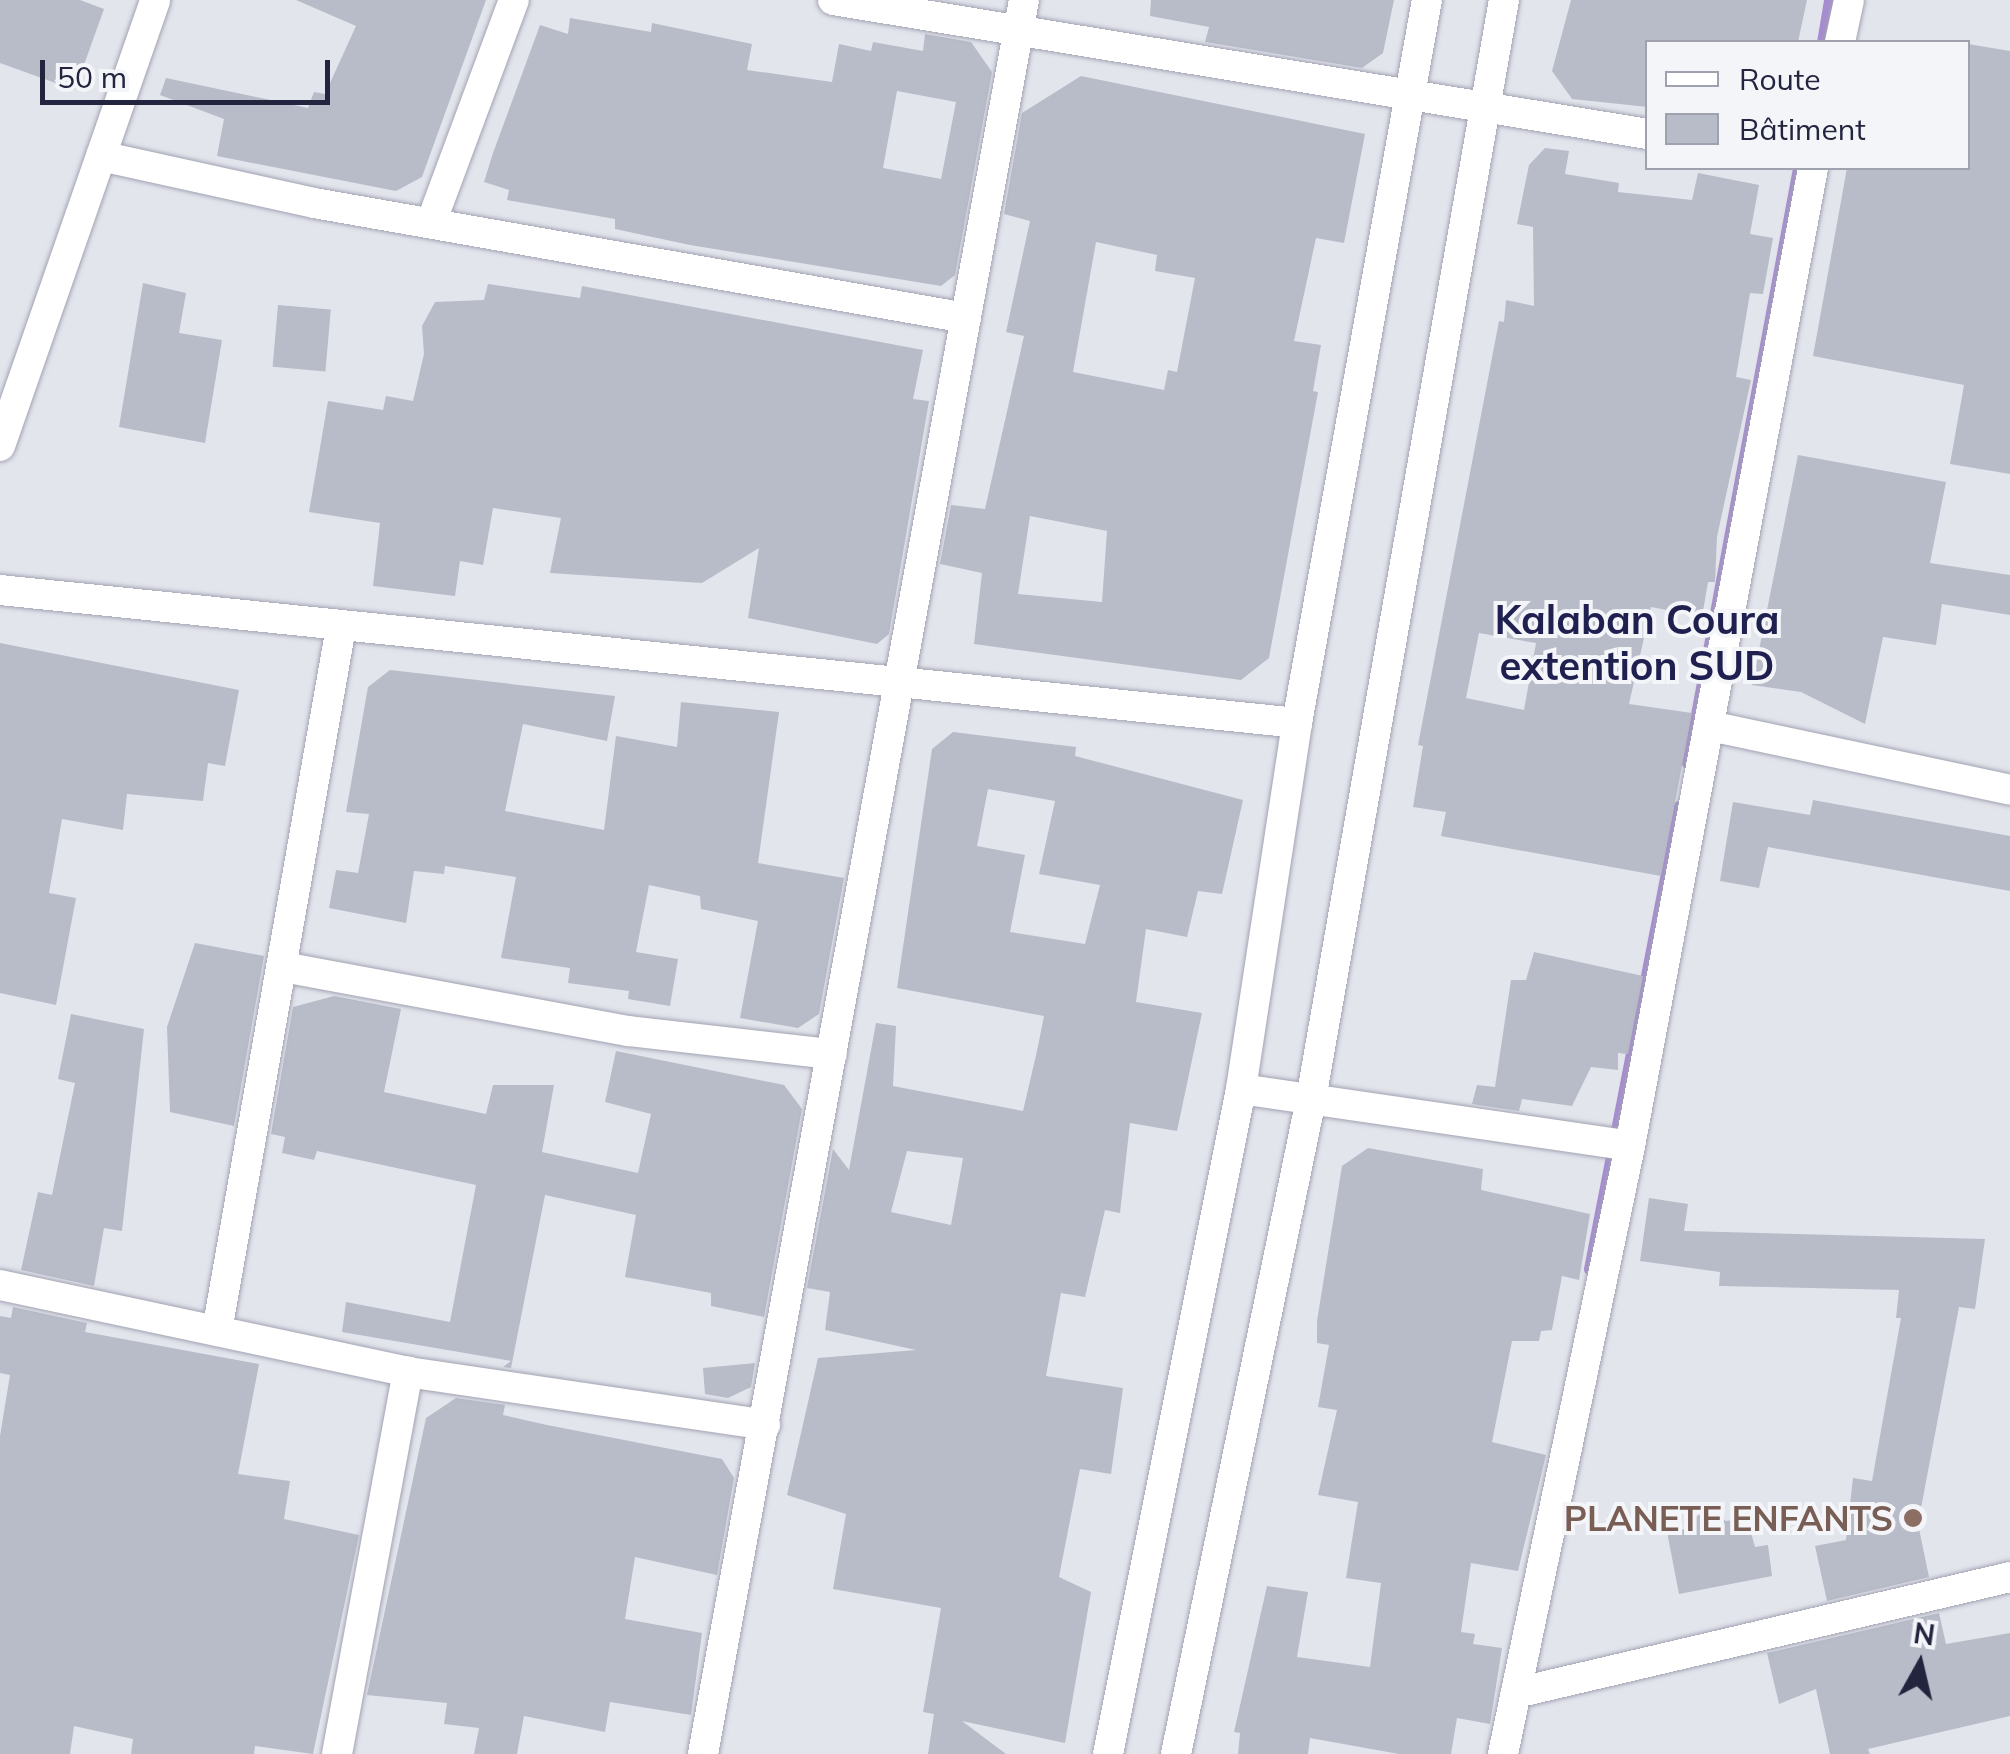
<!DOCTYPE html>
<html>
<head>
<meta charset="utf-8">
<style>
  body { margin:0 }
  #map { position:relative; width:2010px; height:1754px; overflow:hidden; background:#e3e5ed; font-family:Mulish,sans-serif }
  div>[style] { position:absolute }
  .stream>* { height:11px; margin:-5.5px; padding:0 5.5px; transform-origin:5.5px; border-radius:5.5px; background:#a68cd1 }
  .building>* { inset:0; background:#b8bcc8; transform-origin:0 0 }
  .roads { filter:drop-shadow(0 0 2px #a2a3b2) drop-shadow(0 0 2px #a2a3b2) }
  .minor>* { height:30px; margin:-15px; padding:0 15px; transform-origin:15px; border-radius:15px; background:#fff }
  .dots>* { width:28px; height:28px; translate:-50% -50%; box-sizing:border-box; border:5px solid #f4f5f9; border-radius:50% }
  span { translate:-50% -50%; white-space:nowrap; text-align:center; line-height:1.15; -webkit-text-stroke:8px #f4f5f9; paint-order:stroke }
  .education-label { font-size:35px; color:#785e54; font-weight:700 }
  .right { translate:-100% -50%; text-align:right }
  .quarter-label { font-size:40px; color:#1f2050; font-weight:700 }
  .legend { position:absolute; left:1645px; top:40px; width:325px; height:130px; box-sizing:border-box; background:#f4f5f9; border:2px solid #a0a1ae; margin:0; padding:12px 18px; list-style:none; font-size:30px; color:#23243e }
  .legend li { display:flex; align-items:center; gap:20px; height:50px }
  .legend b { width:50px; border:2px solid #a0a1ae }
  .north { position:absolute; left:1870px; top:1614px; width:100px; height:100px; -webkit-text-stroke:8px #f4f5f9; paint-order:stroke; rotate:8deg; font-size:28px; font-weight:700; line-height:40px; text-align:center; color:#23243e }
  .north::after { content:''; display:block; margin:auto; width:35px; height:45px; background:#23243e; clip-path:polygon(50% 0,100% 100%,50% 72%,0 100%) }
  .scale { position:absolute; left:40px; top:60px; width:290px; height:45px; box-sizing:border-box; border:5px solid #23243e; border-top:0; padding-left:12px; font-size:30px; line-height:35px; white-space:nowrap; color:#23243e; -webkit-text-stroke:8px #f4f5f9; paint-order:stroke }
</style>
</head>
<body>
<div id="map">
  <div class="stream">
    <i style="left:1822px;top:42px;width:43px;rotate:-80.5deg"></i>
    <i style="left:1687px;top:763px;width:605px;rotate:-79.43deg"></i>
    <i style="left:1589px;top:1269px;width:472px;rotate:-79deg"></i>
  </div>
  <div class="building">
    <i style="clip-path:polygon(0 0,80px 0,104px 9px,75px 90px,0 63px)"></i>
    <i style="clip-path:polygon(296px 0,486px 0,422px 177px,396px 191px,217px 156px,224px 119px,160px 95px,166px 78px,308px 108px,314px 92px,325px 94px,356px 26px)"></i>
    <i style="clip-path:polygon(1151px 0,1394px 0,1383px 53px,1362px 68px,1205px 42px,1209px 27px,1150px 16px)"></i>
    <i style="clip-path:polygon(1571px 0,1807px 0,1798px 42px,1648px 42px,1648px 107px,1572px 99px,1552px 71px)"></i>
    <i style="clip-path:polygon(evenodd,570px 18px,651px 32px,652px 23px,752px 44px,747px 70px,832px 82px,839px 44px,871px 51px,873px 42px,923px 51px,925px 34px,971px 42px,992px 72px,955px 275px,941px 286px,690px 245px,615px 229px,615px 219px,507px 200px,509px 190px,484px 182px,493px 153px,540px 25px,568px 34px,570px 18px,897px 91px,956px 102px,941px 179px,883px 168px,897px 91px)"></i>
    <i style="clip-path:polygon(1968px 44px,2010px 51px,2010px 474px,1950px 464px,1964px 385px,1813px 356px,1847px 168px,1968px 168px)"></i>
    <i style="clip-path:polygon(evenodd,1081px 76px,1365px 134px,1344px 243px,1316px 238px,1294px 341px,1321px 345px,1313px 391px,1318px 392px,1269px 658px,1241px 680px,974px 644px,982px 573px,940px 564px,951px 505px,985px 509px,1024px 336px,1006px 332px,1030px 221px,1004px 214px,1022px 113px,1081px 76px,1096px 242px,1157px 255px,1155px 271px,1195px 278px,1177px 372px,1168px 370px,1164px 390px,1073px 372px,1096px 242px,1081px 76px,1030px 516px,1107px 531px,1102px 602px,1018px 594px,1030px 516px)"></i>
    <i style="clip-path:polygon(evenodd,1545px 148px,1569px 151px,1565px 174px,1619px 183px,1618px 192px,1692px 200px,1698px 173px,1759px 185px,1750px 234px,1773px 238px,1763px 294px,1750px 293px,1736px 377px,1751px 380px,1717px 537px,1715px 582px,1708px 582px,1702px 617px,1651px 607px,1629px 704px,1692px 713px,1661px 876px,1441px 836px,1446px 812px,1413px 807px,1423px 746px,1418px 745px,1499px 321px,1504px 322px,1506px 300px,1534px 306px,1533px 227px,1517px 224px,1529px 165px,1545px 148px,1479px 633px,1536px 643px,1524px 710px,1466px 698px,1479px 633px)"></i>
    <i style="clip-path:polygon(143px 283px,186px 293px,179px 333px,222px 340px,205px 443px,119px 427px)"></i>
    <i style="clip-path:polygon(488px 284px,580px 298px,582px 286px,923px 350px,913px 399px,929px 401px,889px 634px,877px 644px,748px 618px,759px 548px,702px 583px,550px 573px,561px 518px,493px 508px,483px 565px,460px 561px,455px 596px,373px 586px,380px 523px,309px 512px,328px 401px,383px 410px,386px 396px,413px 401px,424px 354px,422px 326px,435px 302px,484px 300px)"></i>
    <i style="left:278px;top:305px;width:53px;height:62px;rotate:5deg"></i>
    <i style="clip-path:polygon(1798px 455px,1946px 482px,1930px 563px,2010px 575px,2010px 615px,1942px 604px,1936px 645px,1883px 637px,1865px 724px,1801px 692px,1752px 685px)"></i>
    <i style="clip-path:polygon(0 643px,239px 690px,225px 766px,208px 763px,203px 801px,127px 794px,123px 830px,62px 819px,49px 893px,76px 898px,56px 1005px,0 993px)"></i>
    <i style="clip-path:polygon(390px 670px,615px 696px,607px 741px,523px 724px,505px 811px,604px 830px,616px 736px,677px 747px,681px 702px,779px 712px,758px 863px,844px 878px,819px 1014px,798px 1028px,740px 1018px,758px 921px,701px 909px,700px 896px,649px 885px,636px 952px,678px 959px,670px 1006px,628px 999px,629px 991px,568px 983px,570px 968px,501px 958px,516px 877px,445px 866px,444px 874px,414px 871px,406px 923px,329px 908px,336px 870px,358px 873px,369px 814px,346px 812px,368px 687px)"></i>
    <i style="clip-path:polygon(evenodd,953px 732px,1076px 747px,1075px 756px,1243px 800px,1222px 894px,1198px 891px,1187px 937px,1146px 929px,1136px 1002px,1202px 1013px,1177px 1131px,1130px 1123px,1120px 1213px,1105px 1210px,1085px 1297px,1061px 1293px,1046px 1376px,1123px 1388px,1111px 1474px,1080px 1469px,1059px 1577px,1091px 1592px,1065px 1743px,962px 1721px,1006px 1754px,928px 1754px,934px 1714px,923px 1712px,941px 1608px,833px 1589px,846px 1514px,787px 1495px,818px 1358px,916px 1350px,825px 1330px,830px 1292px,807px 1288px,833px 1149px,849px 1170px,876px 1023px,896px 1026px,893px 1086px,1023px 1111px,1037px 1051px,1044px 1016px,897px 988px,932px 749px,953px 732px,988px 789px,1055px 801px,1039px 874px,1100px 885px,1085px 944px,1010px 932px,1025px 855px,977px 846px,988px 789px,953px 732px,907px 1151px,963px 1158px,951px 1225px,891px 1212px,907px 1151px)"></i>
    <i style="clip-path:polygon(1813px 800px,2010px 836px,2010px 891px,1768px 847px,1759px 888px,1720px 881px,1733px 802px,1810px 815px)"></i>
    <i style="clip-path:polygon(195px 943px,264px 956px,234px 1126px,170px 1112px,167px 1027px)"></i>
    <i style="clip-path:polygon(1534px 952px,1643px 976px,1628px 1054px,1618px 1053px,1618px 1070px,1591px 1067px,1572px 1106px,1522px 1099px,1519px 1111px,1472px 1104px,1477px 1085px,1495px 1087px,1511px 980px,1526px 980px)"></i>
    <i style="clip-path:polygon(334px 996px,401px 1009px,384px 1092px,486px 1114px,493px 1085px,554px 1085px,542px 1152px,638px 1173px,651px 1114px,605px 1102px,616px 1051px,784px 1085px,802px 1109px,764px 1317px,711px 1306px,711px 1293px,625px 1277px,636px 1215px,545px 1195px,511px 1368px,503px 1367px,511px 1361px,342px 1332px,346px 1302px,450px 1322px,476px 1185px,317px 1151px,314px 1160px,282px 1153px,285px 1137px,271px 1134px,293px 1007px)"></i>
    <i style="clip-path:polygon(71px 1014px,144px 1029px,122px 1231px,104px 1228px,94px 1286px,21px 1270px,38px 1192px,52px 1195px,75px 1083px,58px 1079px)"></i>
    <i style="clip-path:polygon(1368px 1148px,1483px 1169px,1481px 1190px,1590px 1214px,1579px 1280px,1562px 1276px,1552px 1330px,1541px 1331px,1539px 1341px,1512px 1341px,1492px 1442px,1546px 1455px,1518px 1571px,1471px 1563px,1461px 1632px,1475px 1634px,1473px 1644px,1502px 1648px,1490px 1724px,1457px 1718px,1451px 1754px,1399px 1754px,1310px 1738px,1308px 1754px,1238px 1754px,1240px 1733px,1234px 1732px,1267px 1586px,1308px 1592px,1297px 1657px,1370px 1667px,1381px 1583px,1346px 1578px,1358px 1502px,1318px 1495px,1337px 1410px,1318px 1407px,1329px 1345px,1317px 1343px,1317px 1321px,1342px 1166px)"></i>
    <i style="clip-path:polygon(1649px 1198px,1688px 1204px,1684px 1231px,1985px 1239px,1975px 1309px,1959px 1307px,1918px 1524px,1929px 1577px,1827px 1601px,1815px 1546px,1846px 1540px,1853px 1478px,1872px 1481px,1901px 1318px,1896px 1318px,1899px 1290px,1719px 1286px,1720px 1272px,1640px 1261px)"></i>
    <i style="clip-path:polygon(13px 1307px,87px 1323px,85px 1332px,259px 1364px,238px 1474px,290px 1481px,284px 1519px,359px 1535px,313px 1754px,255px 1746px,254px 1754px,131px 1754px,133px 1739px,74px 1726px,70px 1754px,0 1754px,0 1436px,10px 1375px,0 1373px,0 1316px,11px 1318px)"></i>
    <i style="clip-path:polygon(755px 1363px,751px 1387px,728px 1398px,705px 1394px,703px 1368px)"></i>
    <i style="clip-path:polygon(456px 1398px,505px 1405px,503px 1415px,547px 1425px,722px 1459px,734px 1478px,717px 1575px,635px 1557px,625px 1619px,702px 1633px,691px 1715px,610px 1702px,605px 1732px,524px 1716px,517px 1754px,474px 1754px,479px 1728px,444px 1724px,447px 1703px,367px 1695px,426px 1418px)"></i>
    <i style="clip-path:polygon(1709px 1510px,1726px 1521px,1747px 1518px,1755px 1547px,1768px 1545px,1772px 1576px,1679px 1594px,1667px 1532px,1691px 1528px,1695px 1517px)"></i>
    <i style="clip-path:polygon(1939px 1613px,1946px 1644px,2010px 1633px,2010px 1716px,1868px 1749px,1870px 1754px,1830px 1754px,1816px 1689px,1779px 1704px,1767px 1653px)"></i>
  </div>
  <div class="roads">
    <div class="minor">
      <i style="left:833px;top:0;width:826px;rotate:9.34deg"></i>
      <i style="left:1840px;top:42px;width:43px;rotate:-77.9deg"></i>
      <i style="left:101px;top:156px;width:218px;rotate:12.4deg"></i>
      <i style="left:314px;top:203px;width:662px;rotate:10deg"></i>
      <i style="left:431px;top:223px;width:238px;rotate:-69.6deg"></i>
      <i style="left:0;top:446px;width:472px;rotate:-70.8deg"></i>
      <i style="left:0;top:590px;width:1304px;rotate:5.85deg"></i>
      <i style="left:1710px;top:726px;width:307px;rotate:12deg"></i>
      <i style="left:283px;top:967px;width:352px;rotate:10.5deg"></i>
      <i style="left:629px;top:1031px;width:204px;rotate:6.5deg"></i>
      <i style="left:1241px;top:1089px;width:393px;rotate:8.3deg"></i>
      <i style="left:0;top:1285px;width:417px;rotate:12deg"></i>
      <i style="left:408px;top:1372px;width:361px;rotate:8.4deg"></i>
      <i style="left:217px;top:1331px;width:715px;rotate:-80.01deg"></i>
      <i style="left:1516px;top:1693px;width:507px;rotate:-13.21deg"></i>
      <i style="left:337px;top:1754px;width:389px;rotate:-79.5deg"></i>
      <i style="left:703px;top:1754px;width:1783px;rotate:-79.63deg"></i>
      <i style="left:1108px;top:1754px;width:678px;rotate:-78.69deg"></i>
      <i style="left:1241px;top:1089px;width:370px;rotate:-81.3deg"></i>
      <i style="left:1297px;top:723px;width:735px;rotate:-79.81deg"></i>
      <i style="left:1176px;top:1754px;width:669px;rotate:-78.35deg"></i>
      <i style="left:1311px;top:1099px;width:1116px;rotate:-80.04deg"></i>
      <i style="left:1503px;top:1754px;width:621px;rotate:-78.2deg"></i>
      <i style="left:1630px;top:1146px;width:995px;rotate:-79.4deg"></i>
    </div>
  </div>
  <div class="dots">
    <i style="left:1913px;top:1518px;background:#8d6e63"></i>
  </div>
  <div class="education-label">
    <span class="right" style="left:1893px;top:1518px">PLANETE ENFANTS</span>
  </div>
  <div class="quarter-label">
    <span style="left:1637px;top:642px">Kalaban Coura<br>extention SUD</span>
  </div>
  <ul class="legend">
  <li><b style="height:12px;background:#fff"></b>Route</li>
  <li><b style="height:28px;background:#b8bcc8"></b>Bâtiment</li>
  </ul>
  <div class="north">N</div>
  <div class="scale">50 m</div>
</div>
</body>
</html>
